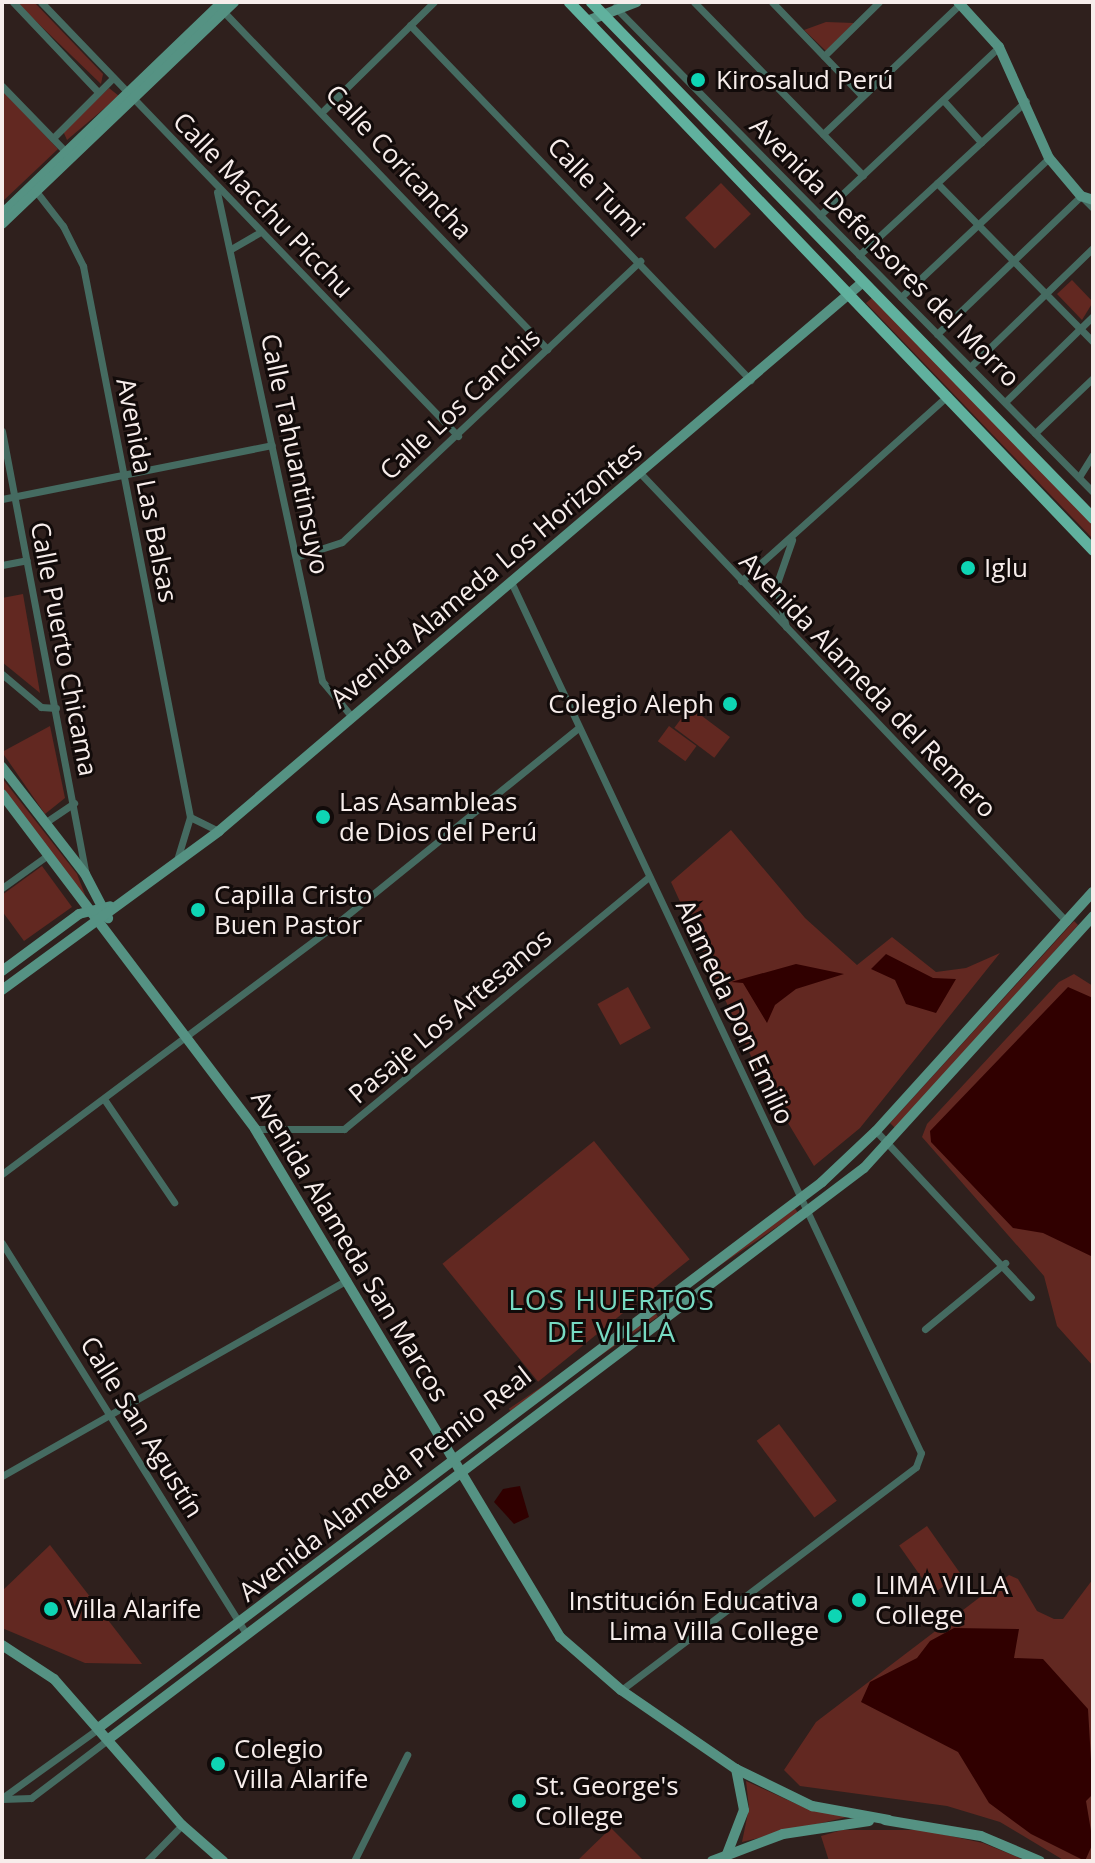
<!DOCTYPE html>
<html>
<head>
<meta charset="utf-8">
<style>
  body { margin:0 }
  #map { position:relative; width:1095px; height:1863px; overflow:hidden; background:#2f201d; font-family:"Open Sans",sans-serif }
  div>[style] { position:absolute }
  .green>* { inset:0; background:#622821; transform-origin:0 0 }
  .water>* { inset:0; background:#300000 }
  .street>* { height:7px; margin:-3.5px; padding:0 3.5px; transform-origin:3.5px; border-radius:3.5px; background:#456b61 }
  .secondary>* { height:10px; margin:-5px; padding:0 5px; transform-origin:5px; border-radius:5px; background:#559283 }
  .primary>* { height:11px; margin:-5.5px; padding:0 5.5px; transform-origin:5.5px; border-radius:5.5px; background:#60b19e }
  .dots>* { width:22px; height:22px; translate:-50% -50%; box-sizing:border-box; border:4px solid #120b0a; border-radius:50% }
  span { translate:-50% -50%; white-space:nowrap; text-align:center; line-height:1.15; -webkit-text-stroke:6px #120b0a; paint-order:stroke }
  .poi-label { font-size:26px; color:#f7edeb }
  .left { translate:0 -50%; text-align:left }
  .right { translate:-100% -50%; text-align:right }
  .street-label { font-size:26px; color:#f7edeb }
  .neighbourhood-label { font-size:28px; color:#77dac2; letter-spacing:2px }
  .frame { position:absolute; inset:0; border:4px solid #f7edeb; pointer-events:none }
</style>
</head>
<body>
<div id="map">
  <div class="green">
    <i style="clip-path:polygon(16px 2px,34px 2px,103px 74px,101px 84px)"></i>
    <i style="clip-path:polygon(826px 22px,854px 23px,826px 51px,804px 30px)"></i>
    <i style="clip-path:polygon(109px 88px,119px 96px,67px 140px,63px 131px)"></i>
    <i style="clip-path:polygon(2px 90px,58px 149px,2px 202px)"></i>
    <i style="left:721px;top:183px;width:43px;height:50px;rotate:46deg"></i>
    <i style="clip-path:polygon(1072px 280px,1093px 302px,1082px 320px,1057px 294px)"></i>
    <i style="clip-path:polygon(873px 297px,1093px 523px,1093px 539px,866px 303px)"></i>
    <i style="clip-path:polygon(23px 594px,40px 693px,2px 662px,2px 598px)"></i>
    <i style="left:690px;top:707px;width:50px;height:26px;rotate:37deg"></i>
    <i style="clip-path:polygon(50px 726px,65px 798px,45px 814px,2px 752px)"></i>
    <i style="left:669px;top:726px;width:34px;height:19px;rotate:36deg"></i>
    <i style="clip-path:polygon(2px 778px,77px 874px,87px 900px,2px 792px)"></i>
    <i style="clip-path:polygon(731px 830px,805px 918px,857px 965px,892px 937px,936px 972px,966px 968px,1000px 953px,860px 1128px,814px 1166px,762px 1080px,671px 882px)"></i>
    <i style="clip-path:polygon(42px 866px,72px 907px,24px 941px,2px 911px,2px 895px)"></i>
    <i style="clip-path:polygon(1074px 921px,1078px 925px,896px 1129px,890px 1123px)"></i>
    <i style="clip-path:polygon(1074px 974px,1093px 986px,1093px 1366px,1057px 1326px,1044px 1276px,922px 1137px,927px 1124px,1059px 982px)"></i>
    <i style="left:628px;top:987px;width:47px;height:35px;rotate:61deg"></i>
    <i style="left:594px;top:1141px;width:152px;height:195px;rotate:51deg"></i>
    <i style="left:794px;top:1207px;width:7px;height:150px;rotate:56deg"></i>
    <i style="left:654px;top:1311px;width:7px;height:175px;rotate:56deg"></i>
    <i style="left:779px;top:1424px;width:96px;height:28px;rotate:53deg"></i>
    <i style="left:927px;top:1526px;width:59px;height:34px;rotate:55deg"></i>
    <i style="clip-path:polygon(50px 1545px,142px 1664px,85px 1663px,2px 1628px,2px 1591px)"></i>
    <i style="clip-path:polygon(1009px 1575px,1018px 1579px,1037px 1611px,1054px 1619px,1063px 1619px,1093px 1579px,1093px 1861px,1065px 1861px,1000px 1822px,947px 1806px,800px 1786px,784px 1770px,816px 1722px)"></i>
    <i style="clip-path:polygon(746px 1781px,803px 1807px,847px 1817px,742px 1842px,749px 1808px)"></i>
    <i style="clip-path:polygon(611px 1828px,644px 1861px,577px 1861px)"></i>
    <i style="clip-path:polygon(842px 1830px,923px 1830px,983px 1843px,1027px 1861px,829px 1861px,821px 1836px)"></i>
  </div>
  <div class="water">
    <i style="clip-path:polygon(886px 954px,933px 978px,956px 979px,936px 1013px,906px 1004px,895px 980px,871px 969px)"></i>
    <i style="clip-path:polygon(796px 964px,844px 974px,796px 989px,775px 1005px,767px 1023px,743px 983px,731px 982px)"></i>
    <i style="clip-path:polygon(1068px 987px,1093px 998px,1093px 1257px,1043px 1233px,1013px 1228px,931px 1142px,930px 1131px)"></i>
    <i style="clip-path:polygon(520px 1486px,529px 1517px,514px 1524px,494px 1502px,503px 1489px)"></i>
    <i style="clip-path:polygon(954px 1628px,1019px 1629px,1014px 1658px,1043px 1659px,1088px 1709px,1093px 1794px,1086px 1801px,1093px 1843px,1085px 1861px,1031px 1834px,989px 1803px,958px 1752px,861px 1702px,870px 1682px,917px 1658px,930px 1641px)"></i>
  </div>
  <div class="street">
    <i style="left:13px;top:2px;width:124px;rotate:46.6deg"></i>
    <i style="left:41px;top:2px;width:602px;rotate:46.14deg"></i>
    <i style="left:694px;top:2px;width:242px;rotate:45.7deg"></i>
    <i style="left:772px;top:2px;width:130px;rotate:46.2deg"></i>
    <i style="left:615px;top:7px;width:681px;rotate:45.42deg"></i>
    <i style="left:222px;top:10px;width:470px;rotate:46.2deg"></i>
    <i style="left:410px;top:25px;width:492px;rotate:46.2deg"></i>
    <i style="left:824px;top:56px;width:77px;rotate:-44.5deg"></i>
    <i style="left:2px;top:86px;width:93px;rotate:45.9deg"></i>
    <i style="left:943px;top:100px;width:57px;rotate:47.9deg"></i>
    <i style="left:324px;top:110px;width:154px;rotate:-44.5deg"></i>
    <i style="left:823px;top:134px;width:189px;rotate:-43.5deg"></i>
    <i style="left:53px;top:138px;width:85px;rotate:-45deg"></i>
    <i style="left:937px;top:183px;width:223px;rotate:45.5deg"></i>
    <i style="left:35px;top:190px;width:46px;rotate:52.1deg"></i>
    <i style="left:63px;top:226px;width:45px;rotate:63.4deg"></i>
    <i style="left:83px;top:266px;width:561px;rotate:79.01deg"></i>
    <i style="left:190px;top:817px;width:48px;rotate:106.9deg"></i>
    <i style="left:217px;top:192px;width:500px;rotate:77.88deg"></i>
    <i style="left:322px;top:681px;width:47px;rotate:50.2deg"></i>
    <i style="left:820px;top:215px;width:245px;rotate:-43.2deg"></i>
    <i style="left:231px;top:249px;width:34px;rotate:-30deg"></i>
    <i style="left:859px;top:255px;width:227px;rotate:-42.7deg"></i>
    <i style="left:901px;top:297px;width:203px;rotate:-43.2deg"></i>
    <i style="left:937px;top:334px;width:199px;rotate:-43.8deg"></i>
    <i style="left:1081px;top:196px;width:17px;rotate:45deg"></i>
    <i style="left:970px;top:367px;width:171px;rotate:-44.1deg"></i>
    <i style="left:1005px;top:402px;width:123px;rotate:-44.3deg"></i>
    <i style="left:2px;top:431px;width:449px;rotate:79.3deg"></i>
    <i style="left:1035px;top:433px;width:80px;rotate:-43.5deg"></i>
    <i style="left:641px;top:474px;width:618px;rotate:46.44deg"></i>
    <i style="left:1079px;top:477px;width:26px;rotate:-58deg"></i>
    <i style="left:2px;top:499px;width:275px;rotate:-11.3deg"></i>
    <i style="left:296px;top:557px;width:48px;rotate:-18.1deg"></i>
    <i style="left:342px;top:542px;width:410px;rotate:-43.3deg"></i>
    <i style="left:2px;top:565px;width:25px;rotate:-11deg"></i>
    <i style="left:741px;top:581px;width:278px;rotate:-41.9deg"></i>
    <i style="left:512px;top:584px;width:960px;rotate:64.8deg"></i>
    <i style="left:921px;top:1453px;width:15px;rotate:110deg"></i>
    <i style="left:916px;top:1467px;width:370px;rotate:142.9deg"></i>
    <i style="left:786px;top:627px;width:42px;rotate:-103.7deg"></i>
    <i style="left:776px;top:586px;width:49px;rotate:-70.8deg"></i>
    <i style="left:2px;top:674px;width:51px;rotate:40.2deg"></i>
    <i style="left:41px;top:707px;width:15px;rotate:4deg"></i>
    <i style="left:190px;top:817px;width:32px;rotate:26deg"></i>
    <i style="left:46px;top:822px;width:34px;rotate:-34deg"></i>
    <i style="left:2px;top:888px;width:57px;rotate:-35.7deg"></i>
    <i style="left:104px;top:1099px;width:125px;rotate:55.8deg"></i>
    <i style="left:255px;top:1129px;width:89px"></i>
    <i style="left:344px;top:1129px;width:396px;rotate:-39.6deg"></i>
    <i style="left:876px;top:1131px;width:227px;rotate:47deg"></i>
    <i style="left:2px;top:1174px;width:424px;rotate:-36.8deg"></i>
    <i style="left:341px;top:920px;width:304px;rotate:-39deg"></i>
    <i style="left:2px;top:1243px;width:461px;rotate:58deg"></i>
    <i style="left:925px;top:1329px;width:104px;rotate:-39.5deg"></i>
    <i style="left:2px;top:1476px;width:397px;rotate:-29.6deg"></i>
    <i style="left:2px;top:1798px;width:120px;rotate:-35.8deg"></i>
    <i style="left:2px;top:1799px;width:29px;rotate:-2deg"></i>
    <i style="left:31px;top:1798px;width:99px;rotate:-37.2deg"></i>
    <i style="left:147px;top:1861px;width:50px;rotate:-45.8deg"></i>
    <i style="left:354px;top:1861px;width:119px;rotate:-63.4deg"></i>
  </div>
  <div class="secondary">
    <i style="left:958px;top:2px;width:61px;rotate:47.7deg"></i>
    <i style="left:999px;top:47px;width:122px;rotate:65.8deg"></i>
    <i style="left:1049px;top:158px;width:50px;rotate:49.9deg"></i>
    <i style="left:1081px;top:196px;width:13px;rotate:18deg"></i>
    <i style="left:587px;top:21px;width:53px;rotate:-20.8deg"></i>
    <i style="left:2px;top:214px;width:306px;rotate:-43.9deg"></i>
    <i style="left:2px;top:224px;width:321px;rotate:-43.7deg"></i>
    <i style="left:2px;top:767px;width:135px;rotate:52.2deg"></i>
    <i style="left:85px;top:874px;width:50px;rotate:62.4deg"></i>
    <i style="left:2px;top:794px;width:420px;rotate:52.9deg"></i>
    <i style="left:255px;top:1129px;width:593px;rotate:59.02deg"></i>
    <i style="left:560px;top:1637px;width:81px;rotate:41deg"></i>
    <i style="left:621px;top:1690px;width:140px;rotate:34.5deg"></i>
    <i style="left:736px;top:1769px;width:85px;rotate:26deg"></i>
    <i style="left:812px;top:1806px;width:78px;rotate:10.3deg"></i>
    <i style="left:2px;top:971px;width:96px;rotate:-36.5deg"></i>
    <i style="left:79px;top:914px;width:32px;rotate:-14deg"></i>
    <i style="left:2px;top:990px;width:269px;rotate:-36.2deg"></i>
    <i style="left:219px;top:831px;width:846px;rotate:-40.45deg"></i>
    <i style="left:2px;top:1645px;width:62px;rotate:33.2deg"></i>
    <i style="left:54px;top:1679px;width:194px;rotate:48.8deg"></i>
    <i style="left:182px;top:1825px;width:55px;rotate:41.3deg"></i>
    <i style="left:101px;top:1726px;width:903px;rotate:-37.03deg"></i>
    <i style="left:822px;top:1182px;width:74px;rotate:-43.4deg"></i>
    <i style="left:876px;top:1131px;width:323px;rotate:-47.8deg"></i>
    <i style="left:110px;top:1738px;width:945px;rotate:-37.09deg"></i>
    <i style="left:864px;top:1168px;width:341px;rotate:-47.7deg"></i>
    <i style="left:885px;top:1820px;width:97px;rotate:9.5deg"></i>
    <i style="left:981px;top:1836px;width:64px;rotate:23deg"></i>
    <i style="left:727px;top:1854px;width:47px;rotate:-68.9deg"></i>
    <i style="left:744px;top:1810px;width:42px;rotate:-101deg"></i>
    <i style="left:712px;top:1861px;width:76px;rotate:-20.8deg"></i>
    <i style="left:783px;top:1834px;width:87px;rotate:-8.6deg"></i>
  </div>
  <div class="primary">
    <i style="left:569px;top:2px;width:758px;rotate:46.28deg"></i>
    <i style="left:591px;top:2px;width:720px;rotate:45.79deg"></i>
  </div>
  <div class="dots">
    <i style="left:698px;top:80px;background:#0ed5b4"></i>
    <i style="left:968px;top:568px;background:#0ed5b4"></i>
    <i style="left:730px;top:704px;background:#0ed5b4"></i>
    <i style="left:323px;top:817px;background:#0ed5b4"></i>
    <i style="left:198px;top:910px;background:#0ed5b4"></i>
    <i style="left:859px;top:1600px;background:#0ed5b4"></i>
    <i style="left:51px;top:1609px;background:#0ed5b4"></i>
    <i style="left:835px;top:1616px;background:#0ed5b4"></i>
    <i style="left:218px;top:1764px;background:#0ed5b4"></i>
    <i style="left:519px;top:1801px;background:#0ed5b4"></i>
  </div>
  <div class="poi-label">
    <span class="left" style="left:716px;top:80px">Kirosalud Perú</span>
    <span class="left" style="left:984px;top:568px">Iglu</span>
    <span class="right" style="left:714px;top:704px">Colegio Aleph</span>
    <span class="left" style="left:339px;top:817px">Las Asambleas<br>de Dios del Perú</span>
    <span class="left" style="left:214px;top:910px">Capilla Cristo<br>Buen Pastor</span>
    <span class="left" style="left:875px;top:1600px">LIMA VILLA<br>College</span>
    <span class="right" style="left:819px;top:1616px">Institución Educativa<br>Lima Villa College</span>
    <span class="left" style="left:67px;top:1609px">Villa Alarife</span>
    <span class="left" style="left:234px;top:1764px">Colegio<br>Villa Alarife</span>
    <span class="left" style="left:535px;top:1801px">St. George's<br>College</span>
  </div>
  <div class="street-label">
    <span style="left:399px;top:162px;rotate:47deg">Calle Coricancha</span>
    <span style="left:596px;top:187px;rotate:46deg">Calle Tumi</span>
    <span style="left:263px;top:205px;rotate:46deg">Calle Macchu Picchu</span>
    <span style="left:885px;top:252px;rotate:45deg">Avenida Defensores del Morro</span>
    <span style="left:460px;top:404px;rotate:-43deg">Calle Los Canchis</span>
    <span style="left:295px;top:454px;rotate:78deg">Calle Tahuantinsuyo</span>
    <span style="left:147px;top:490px;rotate:79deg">Avenida Las Balsas</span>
    <span style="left:486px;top:575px;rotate:-40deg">Avenida Alameda Los Horizontes</span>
    <span style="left:64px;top:649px;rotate:79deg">Calle Puerto Chicama</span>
    <span style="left:868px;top:685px;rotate:46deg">Avenida Alameda del Remero</span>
    <span style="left:735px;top:1012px;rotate:65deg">Alameda Don Emilio</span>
    <span style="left:450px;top:1016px;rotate:-40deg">Pasaje Los Artesanos</span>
    <span style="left:350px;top:1246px;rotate:59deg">Avenida Alameda San Marcos</span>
    <span style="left:142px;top:1427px;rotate:58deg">Calle San Agustín</span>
    <span style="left:385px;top:1484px;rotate:-38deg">Avenida Alameda Premio Real</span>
  </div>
  <div class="neighbourhood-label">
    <span style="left:612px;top:1315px">LOS HUERTOS<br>DE VILLA</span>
  </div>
  <div class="frame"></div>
</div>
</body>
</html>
